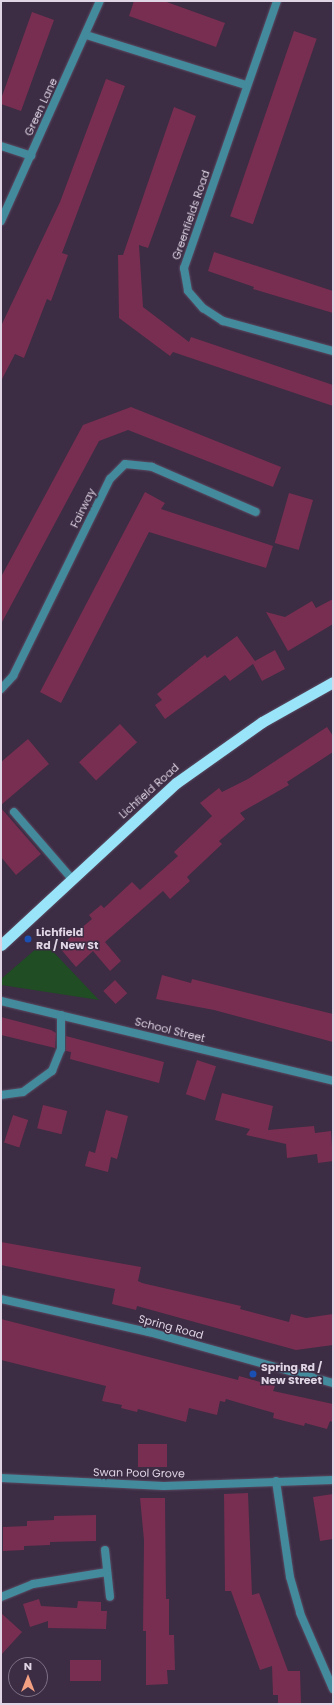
<!DOCTYPE html>
<html>
<head>
<meta charset="utf-8">
<style>
  body { margin:0 }
  #map { position:relative; width:334px; height:1705px; overflow:hidden; background:#3c2c44; font-family:Poppins,sans-serif }
  div>[style] { position:absolute }
  .green>* { inset:0; background:#204d23 }
  .building>* { inset:0; background:#782e50; transform-origin:0 0 }
  .roads { filter:drop-shadow(0 0 1px #594a61) drop-shadow(0 0 1px #594a61) }
  .service>* { height:8px; margin:-4px; padding:0 4px; transform-origin:4px; border-radius:4px; background:#438a9c }
  .minor>* { height:8px; margin:-4px; padding:0 4px; transform-origin:4px; border-radius:4px; background:#438a9c }
  .tertiary>* { height:8px; margin:-4px; padding:0 4px; transform-origin:4px; border-radius:4px; background:#438a9c }
  .trunk>* { height:11px; margin:-5.5px; padding:0 5.5px; transform-origin:5.5px; border-radius:5.5px; background:#99e4f8 }
  .dots>* { width:11px; height:11px; translate:-50% -50%; box-sizing:border-box; border:2px solid #3c2c44; border-radius:50% }
  span { translate:-50% -50%; white-space:nowrap; text-align:center; line-height:1.15; -webkit-text-stroke:3px #3c2c44; paint-order:stroke }
  .street-label { font-size:11px; color:#dfd5e4 }
  .poi-label { font-size:11px; color:#dfd5e4; font-weight:700 }
  .left { translate:0 -50%; text-align:left }
  .frame { position:absolute; inset:0; border:2px solid #dfd5e4; pointer-events:none }
  .north { position:absolute; left:8px; top:1657px; width:40px; height:40px; box-sizing:border-box; background:#3c2c44; border:1px solid #7d7084; border-radius:50%; rotate:0deg; font-size:11px; font-weight:700; line-height:16px; text-align:center; color:#dfd5e4 }
  .north::after { content:''; display:block; margin:auto; width:14px; height:18px; background:#f39f82; clip-path:polygon(50% 0,100% 100%,50% 72%,0 100%) }
</style>
</head>
<body>
<div id="map">
  <div class="green">
    <i style="clip-path:polygon(44px 942px,99px 1000px,1px 985px,1px 979px)"></i>
  </div>
  <div class="building">
    <i style="clip-path:polygon(134px 1px,164px 1px,225px 23px,216px 47px,129px 16px)"></i>
    <i style="clip-path:polygon(32px 12px,54px 20px,21px 111px,1px 104px,1px 99px)"></i>
    <i style="left:294px;top:31px;width:24px;height:196px;rotate:19deg"></i>
    <i style="clip-path:polygon(106px 79px,125px 86px,62px 253px,68px 255px,51px 301px,47px 299px,24px 358px,15px 354px,1px 381px,1px 326px,60px 202px)"></i>
    <i style="clip-path:polygon(174px 107px,196px 116px,148px 248px,139px 245px,143px 307px,189px 342px,191px 337px,333px 385px,333px 406px,173px 352px,170px 356px,119px 318px,118px 255px,123px 255px)"></i>
    <i style="clip-path:polygon(214px 252px,333px 291px,333px 313px,253px 289px,254px 287px,208px 271px)"></i>
    <i style="clip-path:polygon(131px 407px,281px 467px,273px 487px,128px 430px,99px 441px,1px 624px,1px 577px,83px 425px)"></i>
    <i style="clip-path:polygon(145px 492px,165px 503px,161px 509px,273px 546px,266px 568px,149px 532px,61px 703px,40px 692px)"></i>
    <i style="left:289px;top:493px;width:25px;height:52px;rotate:16deg"></i>
    <i style="clip-path:polygon(333px 599px,333px 624px,288px 651px,266px 612px,285px 617px,312px 601px,316px 608px)"></i>
    <i style="clip-path:polygon(237px 636px,255px 661px,275px 650px,285px 669px,262px 681px,253px 664px,230px 681px,225px 675px,165px 719px,155px 705px,162px 700px,157px 694px,205px 655px,207px 658px)"></i>
    <i style="left:120px;top:724px;width:25px;height:56px;rotate:47deg"></i>
    <i style="clip-path:polygon(327px 727px,333px 736px,333px 752px,287px 782px,289px 785px,240px 813px,245px 819px,219px 841px,222px 844px,187px 877px,190px 881px,170px 899px,163px 891px,105px 942px,121px 961px,110px 971px,93px 951px,76px 967px,59px 947px,92px 919px,89px 915px,101px 905px,104px 908px,132px 882px,140px 890px,178px 856px,174px 852px,212px 816px,200px 803px,219px 788px,222px 792px,248px 779px)"></i>
    <i style="clip-path:polygon(28px 739px,49px 764px,1px 805px,1px 762px)"></i>
    <i style="clip-path:polygon(1px 808px,41px 854px,16px 875px,1px 857px)"></i>
    <i style="clip-path:polygon(162px 975px,191px 983px,192px 979px,333px 1014px,333px 1042px,214px 1010px,156px 999px)"></i>
    <i style="left:115px;top:980px;width:18px;height:16px;rotate:47deg"></i>
    <i style="clip-path:polygon(1px 1017px,51px 1030px,56px 1033px,55px 1048px,1px 1035px)"></i>
    <i style="clip-path:polygon(66px 1036px,164px 1062px,159px 1083px,70px 1059px,71px 1052px,66px 1051px)"></i>
    <i style="left:197px;top:1060px;width:20px;height:36px;rotate:18deg"></i>
    <i style="clip-path:polygon(222px 1093px,273px 1106px,268px 1130px,314px 1126px,315px 1133px,331px 1131px,333px 1161px,318px 1163px,317px 1154px,287px 1158px,286px 1144px,246px 1135px,250px 1129px,215px 1120px)"></i>
    <i style="left:43px;top:1105px;width:25px;height:24px;rotate:14deg"></i>
    <i style="clip-path:polygon(106px 1110px,128px 1116px,117px 1159px,111px 1157px,108px 1172px,85px 1166px,89px 1151px,95px 1153px)"></i>
    <i style="left:13px;top:1115px;width:16px;height:29px;rotate:18deg"></i>
    <i style="clip-path:polygon(1px 1242px,141px 1267px,138px 1281px,142px 1283px,241px 1306px,240px 1309px,289px 1322px,291px 1314px,306px 1318px,333px 1314px,333px 1345px,296px 1350px,137px 1306px,136px 1310px,112px 1304px,115px 1289px,1px 1265px)"></i>
    <i style="clip-path:polygon(1px 1319px,238px 1380px,239px 1376px,275px 1386px,273px 1391px,333px 1404px,333px 1422px,330px 1421px,327px 1429px,305px 1423px,304px 1426px,273px 1418px,274px 1413px,226px 1399px,225px 1402px,220px 1401px,217px 1415px,189px 1408px,186px 1422px,138px 1409px,137px 1412px,121px 1408px,122px 1405px,102px 1401px,106px 1386px,1px 1360px)"></i>
    <i style="left:138px;top:1444px;width:29px;height:23px"></i>
    <i style="clip-path:polygon(248px 1493px,252px 1595px,259px 1593px,288px 1671px,300px 1671px,301px 1704px,278px 1704px,278px 1695px,273px 1695px,272px 1666px,260px 1670px,231px 1591px,225px 1591px,224px 1494px)"></i>
    <i style="clip-path:polygon(333px 1494px,333px 1539px,320px 1541px,313px 1497px)"></i>
    <i style="clip-path:polygon(140px 1498px,165px 1498px,166px 1599px,169px 1599px,169px 1635px,174px 1635px,175px 1670px,167px 1670px,168px 1684px,146px 1685px,146px 1631px,143px 1631px,144px 1540px)"></i>
    <i style="clip-path:polygon(96px 1515px,96px 1541px,50px 1542px,50px 1545px,24px 1546px,24px 1550px,3px 1551px,3px 1527px,27px 1526px,27px 1521px,54px 1520px,54px 1516px)"></i>
    <i style="clip-path:polygon(39px 1599px,41px 1606px,77px 1608px,78px 1601px,101px 1602px,101px 1611px,107px 1611px,106px 1629px,48px 1628px,48px 1621px,30px 1627px,23px 1604px)"></i>
    <i style="clip-path:polygon(1px 1613px,22px 1632px,1px 1655px)"></i>
    <i style="left:70px;top:1660px;width:31px;height:21px"></i>
  </div>
  <div class="roads">
    <div class="service">
      <i style="left:14px;top:812px;width:89px;rotate:49.1deg"></i>
    </div>
    <div class="minor">
      <i style="left:277px;top:1px;width:283px;rotate:109.2deg"></i>
      <i style="left:184px;top:268px;width:23px;rotate:80deg"></i>
      <i style="left:188px;top:291px;width:23px;rotate:49deg"></i>
      <i style="left:203px;top:308px;width:24px;rotate:33deg"></i>
      <i style="left:223px;top:321px;width:114px;rotate:15.3deg"></i>
      <i style="left:86px;top:35px;width:168px;rotate:17.4deg"></i>
      <i style="left:1px;top:146px;width:32px;rotate:18deg"></i>
      <i style="left:1px;top:221px;width:241px;rotate:-65.8deg"></i>
      <i style="left:1px;top:689px;width:18px;rotate:-47deg"></i>
      <i style="left:13px;top:676px;width:220px;rotate:-63.8deg"></i>
      <i style="left:110px;top:479px;width:21px;rotate:-45deg"></i>
      <i style="left:125px;top:464px;width:27px;rotate:6deg"></i>
      <i style="left:152px;top:467px;width:113px;rotate:23.4deg"></i>
      <i style="left:1px;top:1001px;width:342px;rotate:13.5deg"></i>
      <i style="left:1px;top:1095px;width:22px;rotate:-8deg"></i>
      <i style="left:23px;top:1092px;width:36px;rotate:-36deg"></i>
      <i style="left:52px;top:1071px;width:24px;rotate:-68deg"></i>
      <i style="left:61px;top:1049px;width:34px;rotate:-90deg"></i>
      <i style="left:1px;top:1478px;width:163px;rotate:2.8deg"></i>
      <i style="left:164px;top:1486px;width:169px;rotate:-2deg"></i>
      <i style="left:276px;top:1481px;width:97px;rotate:81.7deg"></i>
      <i style="left:290px;top:1577px;width:37px;rotate:74deg"></i>
      <i style="left:300px;top:1613px;width:83px;rotate:66.5deg"></i>
      <i style="left:105px;top:1550px;width:47px;rotate:83.9deg"></i>
      <i style="left:1px;top:1597px;width:35px;rotate:-22deg"></i>
      <i style="left:33px;top:1584px;width:75px;rotate:-9.2deg"></i>
    </div>
    <div class="tertiary">
      <i style="left:1px;top:1299px;width:152px;rotate:12.6deg"></i>
      <i style="left:149px;top:1332px;width:191px;rotate:15.5deg"></i>
    </div>
    <div class="trunk">
      <i style="left:1px;top:945px;width:238px;rotate:-42.8deg"></i>
      <i style="left:176px;top:783px;width:105px;rotate:-35.3deg"></i>
      <i style="left:262px;top:722px;width:81px;rotate:-29.4deg"></i>
    </div>
  </div>
  <div class="dots">
    <i style="left:28px;top:939px;background:#1a4fb4"></i>
    <i style="left:253px;top:1374px;background:#1a4fb4"></i>
  </div>
  <div class="street-label">
    <span style="left:41px;top:107px;rotate:-65deg">Green Lane</span>
    <span style="left:191px;top:215px;rotate:-71deg">Greenfields Road</span>
    <span style="left:83px;top:508px;rotate:-64deg">Fairway</span>
    <span style="left:149px;top:791px;rotate:-42deg">Lichfield Road</span>
    <span style="left:170px;top:1030px;rotate:14deg">School Street</span>
    <span style="left:171px;top:1327px;rotate:15deg">Spring Road</span>
    <span style="left:139px;top:1473px;rotate:1deg">Swan Pool Grove</span>
  </div>
  <div class="poi-label">
    <span class="left" style="left:36px;top:939px">Lichfield<br>Rd / New St</span>
    <span class="left" style="left:261px;top:1374px">Spring Rd /<br>New Street</span>
  </div>
  <div class="frame"></div>
  <div class="north">N</div>
</div>
</body>
</html>
